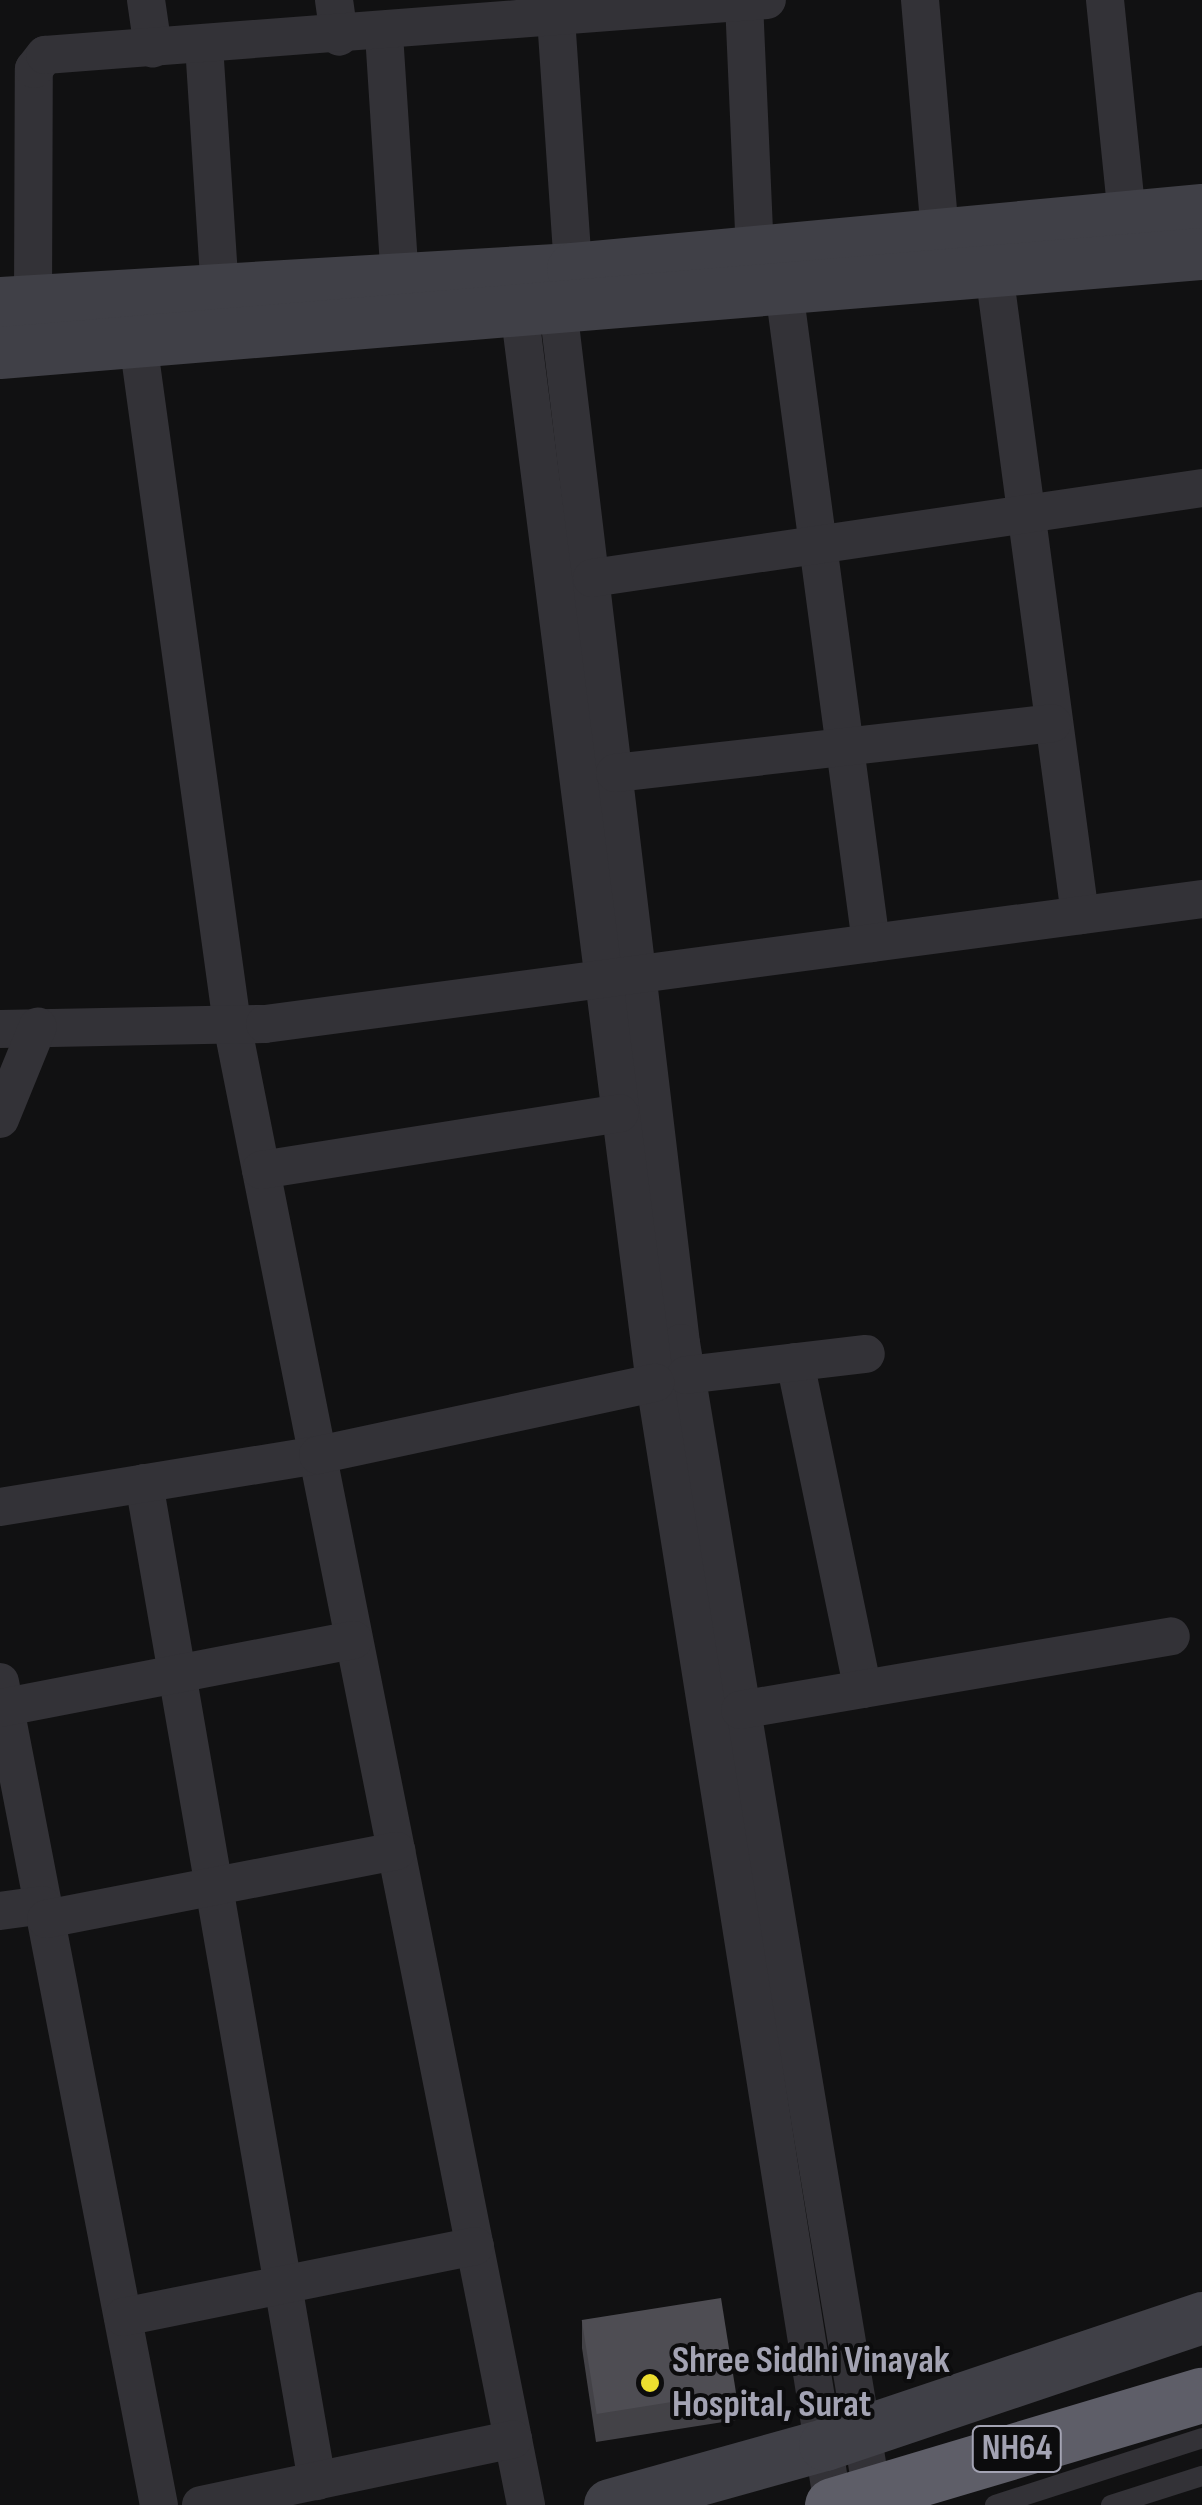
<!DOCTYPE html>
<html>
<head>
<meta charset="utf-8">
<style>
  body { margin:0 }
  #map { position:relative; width:1202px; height:2505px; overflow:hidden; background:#111112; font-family:"Sofia Sans Condensed",sans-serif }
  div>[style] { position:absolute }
  .lane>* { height:20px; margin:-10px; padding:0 10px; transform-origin:10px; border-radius:10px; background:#333237 }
  .street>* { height:38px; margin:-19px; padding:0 19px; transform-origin:19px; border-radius:19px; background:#333237 }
  .secondary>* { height:52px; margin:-26px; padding:0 26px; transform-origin:26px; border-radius:26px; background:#404047 }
  .highway>* { height:55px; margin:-27.5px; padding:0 27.5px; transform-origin:27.5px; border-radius:27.5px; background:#5e5e68 }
  .wall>* { inset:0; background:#434247 }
  .building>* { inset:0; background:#4e4d53; transform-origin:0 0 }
  .dots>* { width:28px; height:28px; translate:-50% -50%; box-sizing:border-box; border:5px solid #0c0c0d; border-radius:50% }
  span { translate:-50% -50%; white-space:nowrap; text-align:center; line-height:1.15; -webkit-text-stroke:8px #0c0c0d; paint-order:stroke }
  .shield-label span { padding:2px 8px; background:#0c0c0d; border:2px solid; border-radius:8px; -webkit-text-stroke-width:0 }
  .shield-label { font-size:35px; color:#a3a3b3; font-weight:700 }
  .poi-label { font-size:38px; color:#a3a3b3; font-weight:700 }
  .left { translate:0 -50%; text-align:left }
</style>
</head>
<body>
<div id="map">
  <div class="lane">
    <i style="left:995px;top:2505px;width:218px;rotate:-17.9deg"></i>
    <i style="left:1111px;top:2505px;width:96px;rotate:-17.7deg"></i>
  </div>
  <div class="street">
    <i style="left:146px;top:0;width:49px;rotate:81.7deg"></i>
    <i style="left:334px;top:0;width:37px;rotate:82deg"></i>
    <i style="left:920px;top:0;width:236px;rotate:85.1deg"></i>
    <i style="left:1105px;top:0;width:218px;rotate:84.2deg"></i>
    <i style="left:744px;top:2px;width:250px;rotate:87.5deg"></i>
    <i style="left:556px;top:18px;width:252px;rotate:86.1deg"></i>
    <i style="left:384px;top:34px;width:247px;rotate:86.3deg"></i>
    <i style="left:204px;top:45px;width:247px;rotate:86.3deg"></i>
    <i style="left:994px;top:272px;width:649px;rotate:82.38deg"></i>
    <i style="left:555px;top:282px;width:1068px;rotate:83.23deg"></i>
    <i style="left:681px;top:1343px;width:1178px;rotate:80.57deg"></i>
    <i style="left:516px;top:285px;width:1107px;rotate:82.79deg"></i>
    <i style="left:655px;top:1383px;width:1136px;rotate:80.99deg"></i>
    <i style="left:784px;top:290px;width:659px;rotate:82.41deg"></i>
    <i style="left:33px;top:301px;width:232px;rotate:-89.8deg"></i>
    <i style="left:34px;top:69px;width:18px;rotate:-52deg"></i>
    <i style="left:45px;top:55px;width:724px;rotate:-4.36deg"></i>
    <i style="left:138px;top:342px;width:688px;rotate:82.15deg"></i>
    <i style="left:232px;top:1024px;width:1510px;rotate:78.77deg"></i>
    <i style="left:592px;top:578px;width:617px;rotate:-8.39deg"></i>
    <i style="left:615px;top:773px;width:440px;rotate:-6.5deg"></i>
    <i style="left:0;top:1029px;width:265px;rotate:-1.1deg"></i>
    <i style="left:265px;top:1024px;width:945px;rotate:-7.6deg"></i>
    <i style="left:0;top:1119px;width:100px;rotate:-67.8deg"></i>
    <i style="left:261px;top:1170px;width:363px;rotate:-9deg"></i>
    <i style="left:795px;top:1362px;width:334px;rotate:78.3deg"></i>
    <i style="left:686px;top:1375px;width:181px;rotate:-6.7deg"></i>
    <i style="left:144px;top:1483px;width:1013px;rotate:80.17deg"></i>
    <i style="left:0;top:1507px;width:322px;rotate:-9.3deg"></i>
    <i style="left:318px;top:1455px;width:345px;rotate:-12.1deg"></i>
    <i style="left:0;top:1682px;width:838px;rotate:79.07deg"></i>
    <i style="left:0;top:1708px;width:360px;rotate:-10.9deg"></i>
    <i style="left:740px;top:1710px;width:437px;rotate:-9.7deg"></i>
    <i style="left:0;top:1911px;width:43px;rotate:-7.9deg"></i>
    <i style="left:46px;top:1919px;width:357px;rotate:-11deg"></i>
    <i style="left:123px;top:2317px;width:359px;rotate:-11.4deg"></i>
    <i style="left:201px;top:2505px;width:319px;rotate:-11.9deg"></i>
  </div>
  <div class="secondary">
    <i style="left:0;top:303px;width:574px;rotate:-3.4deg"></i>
    <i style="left:573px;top:269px;width:632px;rotate:-5.36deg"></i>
    <i style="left:0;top:353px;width:1206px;rotate:-4.71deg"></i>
    <i style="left:610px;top:2505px;width:223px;rotate:-15.6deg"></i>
    <i style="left:825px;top:2445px;width:398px;rotate:-18.6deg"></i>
  </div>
  <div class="highway">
    <i style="left:832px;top:2505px;width:386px;rotate:-16.6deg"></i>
  </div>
  <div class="wall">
    <i style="clip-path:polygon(582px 2320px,736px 2392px,736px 2420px,596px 2442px,582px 2348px)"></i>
  </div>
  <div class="building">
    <i style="left:721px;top:2298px;width:95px;height:141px;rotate:81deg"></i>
  </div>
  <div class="dots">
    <i style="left:650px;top:2383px;background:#ecde2f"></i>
  </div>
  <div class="shield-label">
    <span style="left:1017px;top:2449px">NH64</span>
  </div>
  <div class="poi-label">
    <span class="left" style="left:672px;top:2383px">Shree Siddhi Vinayak<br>Hospital, Surat</span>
  </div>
</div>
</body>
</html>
